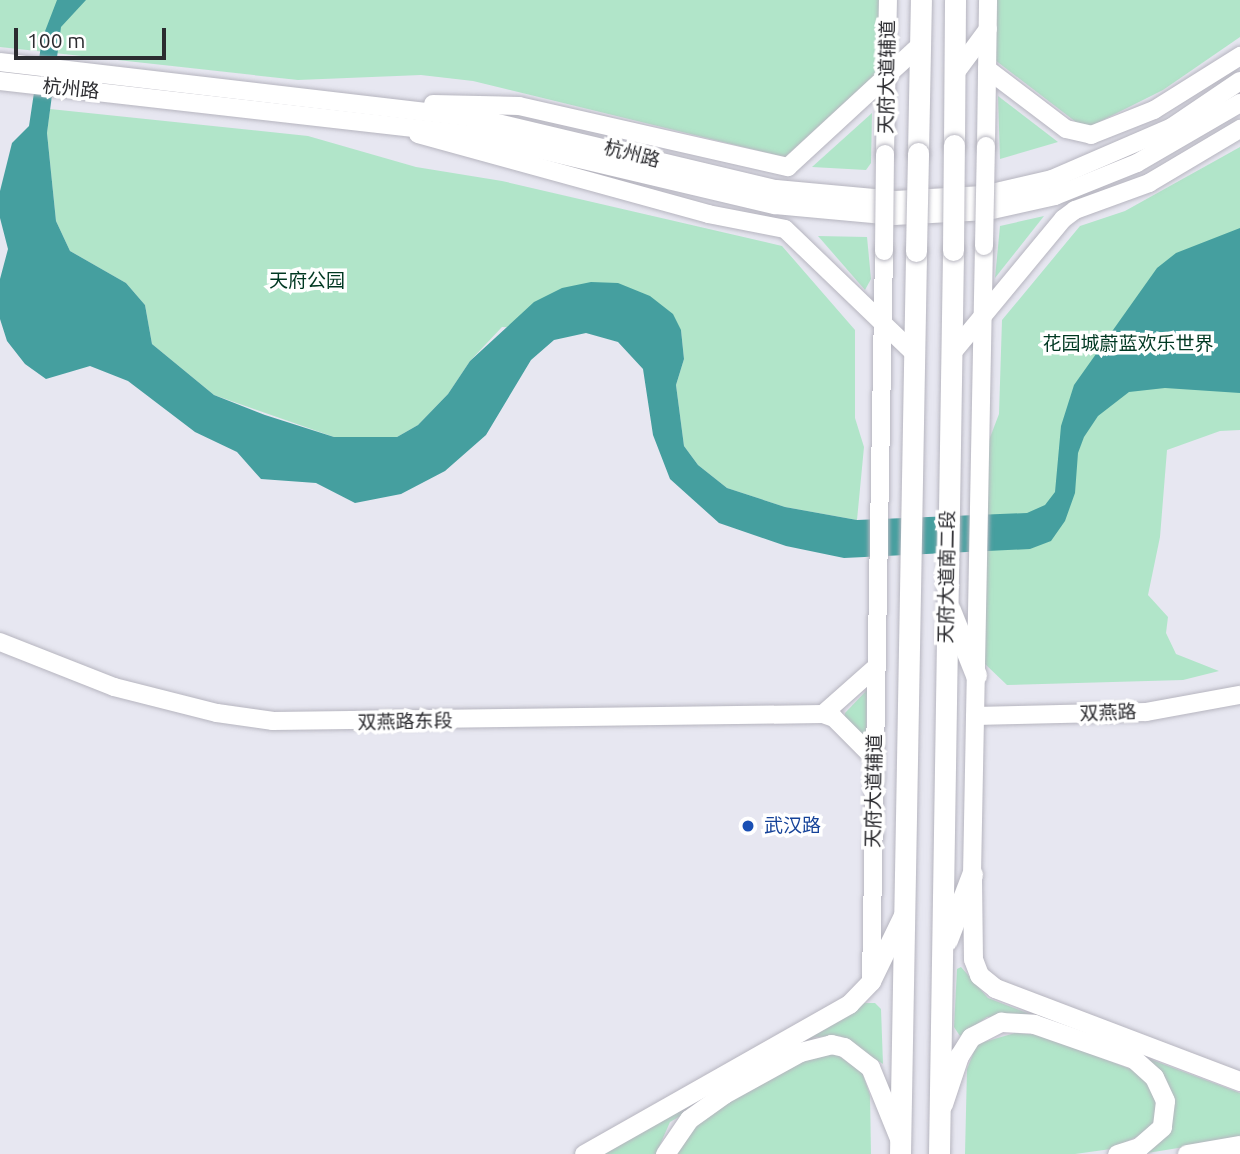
<!DOCTYPE html>
<html>
<head>
<meta charset="utf-8">
<style>
  body { margin:0 }
  #map { position:relative; width:1240px; height:1154px; overflow:hidden; background:#e7e7f1; font-family:Ubuntu,"Noto Sans SC",sans-serif }
  div>[style] { position:absolute }
  .green>* { inset:0; background:#b1e5c9 }
  .water>* { inset:0; background:#459f9f }
  .roads { filter:drop-shadow(0 0 2px #b6b5bf) drop-shadow(0 0 2px #b6b5bf) }
  .secondary>* { height:18px; margin:-9px; padding:0 9px; transform-origin:9px; border-radius:9px; background:#fff }
  .primary>* { height:19px; margin:-9.5px; padding:0 9.5px; transform-origin:9.5px; border-radius:9.5px; background:#fff }
  .highway>* { height:21px; margin:-10.5px; padding:0 10.5px; transform-origin:10.5px; border-radius:10.5px; background:#fff }
  .bridges { filter:drop-shadow(0 0 2px #b6b5bf) drop-shadow(0 0 2px #b6b5bf) }
  .secondary-bridge>* { height:18px; margin:-9px; padding:0 9px; transform-origin:9px; border-radius:9px; background:#fff }
  .highway-bridge>* { height:21px; margin:-10.5px; padding:0 10.5px; transform-origin:10.5px; border-radius:10.5px; background:#fff }
  .dots>* { width:19px; height:19px; translate:-50% -50%; box-sizing:border-box; border:4px solid #fff; border-radius:50% }
  span { translate:-50% -50%; white-space:nowrap; text-align:center; line-height:1.15; -webkit-text-stroke:7px #fff; paint-order:stroke }
  .street-label { font-size:19px; color:#2c2c30 }
  .park-label { font-size:19px; color:#003822 }
  .transit-label { font-size:19px; color:#164399 }
  .left { translate:0 -50%; text-align:left }
  .scale { position:absolute; left:14px; top:28px; width:152px; height:32px; box-sizing:border-box; border:4px solid #2c2c30; border-top:0; padding-left:9px; font-size:21px; line-height:24px; white-space:nowrap; color:#2c2c30; -webkit-text-stroke:5px #fff; paint-order:stroke }
</style>
</head>
<body>
<div id="map">
  <div class="green">
    <i style="clip-path:polygon(0 0,880px 0,879px 71px,785px 157px,473px 81px,421px 75px,298px 80px,0 47px)"></i>
    <i style="clip-path:polygon(996px 0,1240px 0,1240px 37px,1163px 90px,1085px 129px,995px 60px)"></i>
    <i style="clip-path:polygon(998px 96px,1058px 142px,1000px 159px)"></i>
    <i style="clip-path:polygon(50px 109px,308px 136px,416px 167px,502px 181px,782px 246px,855px 330px,855px 418px,864px 447px,857px 520px,785px 507px,727px 488px,698px 465px,684px 446px,676px 385px,684px 359px,681px 330px,502px 327px,470px 361px,448px 394px,418px 425px,397px 437px,334px 437px,214px 395px,152px 344px,145px 305px,126px 283px,70px 251px,56px 221px,47px 133px)"></i>
    <i style="clip-path:polygon(872px 113px,871px 163px,866px 170px,812px 167px)"></i>
    <i style="clip-path:polygon(1240px 147px,1240px 430px,1220px 431px,1167px 450px,1160px 537px,1148px 595px,1168px 617px,1166px 633px,1176px 654px,1219px 671px,1183px 680px,1007px 685px,984px 663px,986px 448px,999px 414px,1002px 320px,1080px 226px,1125px 211px)"></i>
    <i style="clip-path:polygon(1044px 216px,995px 278px,1000px 226px)"></i>
    <i style="clip-path:polygon(818px 236px,867px 237px,871px 279px,865px 290px)"></i>
    <i style="clip-path:polygon(867px 690px,866px 744px,844px 721px,845px 713px)"></i>
    <i style="clip-path:polygon(961px 967px,988px 998px,1032px 1015px,987px 1017px,960px 1036px,954px 1027px,957px 969px)"></i>
    <i style="clip-path:polygon(864px 1003px,875px 1003px,881px 1009px,883px 1064px,840px 1036px,815px 1037px,670px 1122px,656px 1154px,604px 1154px)"></i>
    <i style="clip-path:polygon(1015px 1033px,1041px 1035px,1141px 1073px,1153px 1088px,1159px 1111px,1151px 1130px,1111px 1149px,1075px 1154px,965px 1154px,967px 1069px,977px 1044px)"></i>
    <i style="clip-path:polygon(833px 1052px,862px 1072px,870px 1095px,871px 1154px,672px 1154px,690px 1125px,789px 1066px,815px 1053px)"></i>
    <i style="clip-path:polygon(1147px 1058px,1240px 1093px,1240px 1138px,1141px 1154px,1167px 1133px)"></i>
  </div>
  <div class="water">
    <i style="clip-path:polygon(57px 0,86px 0,61px 27px,47px 133px,56px 221px,70px 251px,126px 283px,145px 305px,152px 344px,214px 395px,265px 415px,334px 437px,397px 437px,418px 425px,448px 394px,470px 361px,534px 302px,562px 288px,591px 282px,618px 283px,650px 296px,673px 314px,681px 330px,684px 359px,676px 385px,684px 446px,698px 465px,727px 488px,785px 507px,857px 520px,1027px 513px,1045px 505px,1055px 492px,1061px 426px,1074px 385px,1157px 268px,1176px 253px,1240px 228px,1240px 393px,1165px 388px,1129px 392px,1098px 416px,1084px 437px,1078px 453px,1075px 493px,1065px 521px,1051px 541px,1030px 549px,844px 558px,786px 546px,719px 523px,670px 479px,653px 435px,643px 369px,618px 342px,586px 333px,554px 340px,531px 360px,486px 435px,445px 471px,401px 494px,355px 503px,316px 483px,261px 479px,237px 452px,195px 432px,128px 381px,90px 366px,46px 379px,25px 364px,7px 341px,0 319px,0 279px,8px 249px,0 218px,0 191px,12px 143px,29px 126px,42px 39px)"></i>
  </div>
  <div class="roads">
    <div class="secondary">
      <i style="left:0;top:62px;width:480px;rotate:6.7deg"></i>
      <i style="left:477px;top:118px;width:307px;rotate:13.4deg"></i>
      <i style="left:776px;top:189px;width:120px;rotate:5.3deg"></i>
      <i style="left:895px;top:200px;width:88px;rotate:-3.3deg"></i>
      <i style="left:983px;top:195px;width:71px;rotate:-13.1deg"></i>
      <i style="left:1052px;top:179px;width:131px;rotate:-23.4deg"></i>
      <i style="left:1172px;top:127px;width:82px;rotate:-34.1deg"></i>
      <i style="left:987px;top:69px;width:99px;rotate:37.2deg"></i>
      <i style="left:1066px;top:129px;width:26px;rotate:13deg"></i>
      <i style="left:1091px;top:135px;width:68px;rotate:-21.6deg"></i>
      <i style="left:1154px;top:110px;width:102px;rotate:-32.1deg"></i>
      <i style="left:954px;top:75px;width:57px;rotate:-53.5deg"></i>
      <i style="left:0;top:81px;width:485px;rotate:6.5deg"></i>
      <i style="left:482px;top:136px;width:301px;rotate:13.3deg"></i>
      <i style="left:775px;top:205px;width:120px;rotate:5.3deg"></i>
      <i style="left:894px;top:216px;width:94px;rotate:-3deg"></i>
      <i style="left:988px;top:211px;width:69px;rotate:-12.6deg"></i>
      <i style="left:1055px;top:196px;width:88px;rotate:-21.9deg"></i>
      <i style="left:1137px;top:163px;width:119px;rotate:-30.2deg"></i>
      <i style="left:433px;top:104px;width:86px;rotate:1.3deg"></i>
      <i style="left:519px;top:106px;width:276px;rotate:12.8deg"></i>
      <i style="left:788px;top:167px;width:180px;rotate:-42.7deg"></i>
      <i style="left:418px;top:134px;width:301px;rotate:15.4deg"></i>
      <i style="left:708px;top:214px;width:78px;rotate:11deg"></i>
      <i style="left:785px;top:229px;width:179px;rotate:43.9deg"></i>
      <i style="left:986px;top:146px;width:146px;rotate:-89.2deg"></i>
      <i style="left:885px;top:154px;width:154px;rotate:-88.9deg"></i>
      <i style="left:953px;top:352px;width:173px;rotate:-50.4deg"></i>
      <i style="left:1063px;top:219px;width:15px;rotate:-37deg"></i>
      <i style="left:1075px;top:210px;width:79px;rotate:-20deg"></i>
      <i style="left:1149px;top:183px;width:106px;rotate:-30.7deg"></i>
      <i style="left:0;top:642px;width:123px;rotate:21.5deg"></i>
      <i style="left:114px;top:687px;width:106px;rotate:14.2deg"></i>
      <i style="left:217px;top:713px;width:57px;rotate:8.1deg"></i>
      <i style="left:273px;top:721px;width:550px;rotate:-0.73deg"></i>
      <i style="left:823px;top:714px;width:12px;rotate:20deg"></i>
      <i style="left:834px;top:718px;width:58px;rotate:45deg"></i>
      <i style="left:823px;top:714px;width:71px;rotate:-41.6deg"></i>
      <i style="left:975px;top:716px;width:171px;rotate:-1.3deg"></i>
      <i style="left:1146px;top:712px;width:96px;rotate:-10.3deg"></i>
      <i style="left:972px;top:875px;width:629px;rotate:-88.91deg"></i>
      <i style="left:871px;top:981px;width:730px;rotate:-88.98deg"></i>
      <i style="left:1187px;top:1154px;width:54px;rotate:-9.6deg"></i>
    </div>
    <div class="primary">
      <i style="left:972px;top:878px;width:81px;rotate:89.3deg"></i>
      <i style="left:973px;top:959px;width:17px;rotate:69deg"></i>
      <i style="left:979px;top:975px;width:21px;rotate:39deg"></i>
      <i style="left:995px;top:988px;width:262px;rotate:20.8deg"></i>
      <i style="left:943px;top:1104px;width:51px;rotate:-71.6deg"></i>
      <i style="left:959px;top:1056px;width:22px;rotate:-58deg"></i>
      <i style="left:971px;top:1037px;width:34px;rotate:-27deg"></i>
      <i style="left:1001px;top:1022px;width:33px;rotate:3deg"></i>
      <i style="left:1034px;top:1024px;width:106px;rotate:19.3deg"></i>
      <i style="left:1134px;top:1059px;width:27px;rotate:42deg"></i>
      <i style="left:1154px;top:1077px;width:26px;rotate:65deg"></i>
      <i style="left:1165px;top:1101px;width:26px;rotate:97deg"></i>
      <i style="left:1162px;top:1127px;width:30px;rotate:139deg"></i>
      <i style="left:1139px;top:1147px;width:23px;rotate:162deg"></i>
      <i style="left:584px;top:1154px;width:305px;rotate:-29.5deg"></i>
      <i style="left:849px;top:1004px;width:32px;rotate:-46deg"></i>
      <i style="left:871px;top:981px;width:76px;rotate:-64.1deg"></i>
      <i style="left:665px;top:1154px;width:42px;rotate:-55.6deg"></i>
      <i style="left:689px;top:1119px;width:43px;rotate:-35.5deg"></i>
      <i style="left:724px;top:1094px;width:87px;rotate:-28.9deg"></i>
      <i style="left:800px;top:1052px;width:32px;rotate:-14deg"></i>
      <i style="left:831px;top:1044px;width:13px;rotate:13deg"></i>
      <i style="left:844px;top:1047px;width:33px;rotate:38deg"></i>
      <i style="left:870px;top:1067px;width:77px;rotate:67.8deg"></i>
    </div>
    <div class="highway">
      <i style="left:954px;top:145px;width:145px;rotate:-89.6deg"></i>
      <i style="left:918px;top:153px;width:153px;rotate:-88.9deg"></i>
      <i style="left:950px;top:610px;width:70px;rotate:68.2deg"></i>
      <i style="left:947px;top:940px;width:70px;rotate:-69deg"></i>
      <i style="left:900px;top:1154px;width:903px;rotate:-88.98deg"></i>
      <i style="left:939px;top:1154px;width:904px;rotate:-89.11deg"></i>
    </div>
  </div>
  <div class="bridges">
    <div class="secondary-bridge">
      <i style="left:984px;top:246px;width:100px;rotate:-88.9deg"></i>
      <i style="left:884px;top:251px;width:97px;rotate:-89.4deg"></i>
    </div>
    <div class="highway-bridge">
      <i style="left:953px;top:250px;width:105px;rotate:-89.5deg"></i>
      <i style="left:916px;top:251px;width:98px;rotate:-88.8deg"></i>
    </div>
  </div>
  <div class="dots">
    <i style="left:748px;top:826px;background:#1a4fb4"></i>
  </div>
  <div class="street-label">
    <span style="left:887px;top:77px;rotate:-89deg">天府大道辅道</span>
    <span style="left:71px;top:89px;rotate:6deg">杭州路</span>
    <span style="left:632px;top:154px;rotate:15deg">杭州路</span>
    <span style="left:947px;top:577px;rotate:-89deg">天府大道南二段</span>
    <span style="left:1108px;top:713px;rotate:-2deg">双燕路</span>
    <span style="left:405px;top:722px;rotate:-1deg">双燕路东段</span>
    <span style="left:874px;top:791px;rotate:-89deg">天府大道辅道</span>
  </div>
  <div class="park-label">
    <span style="left:307px;top:281px">天府公园</span>
    <span style="left:1128px;top:344px">花园城蔚蓝欢乐世界</span>
  </div>
  <div class="transit-label">
    <span class="left" style="left:764px;top:826px">武汉路</span>
  </div>
  <div class="scale">100 m</div>
</div>
</body>
</html>
